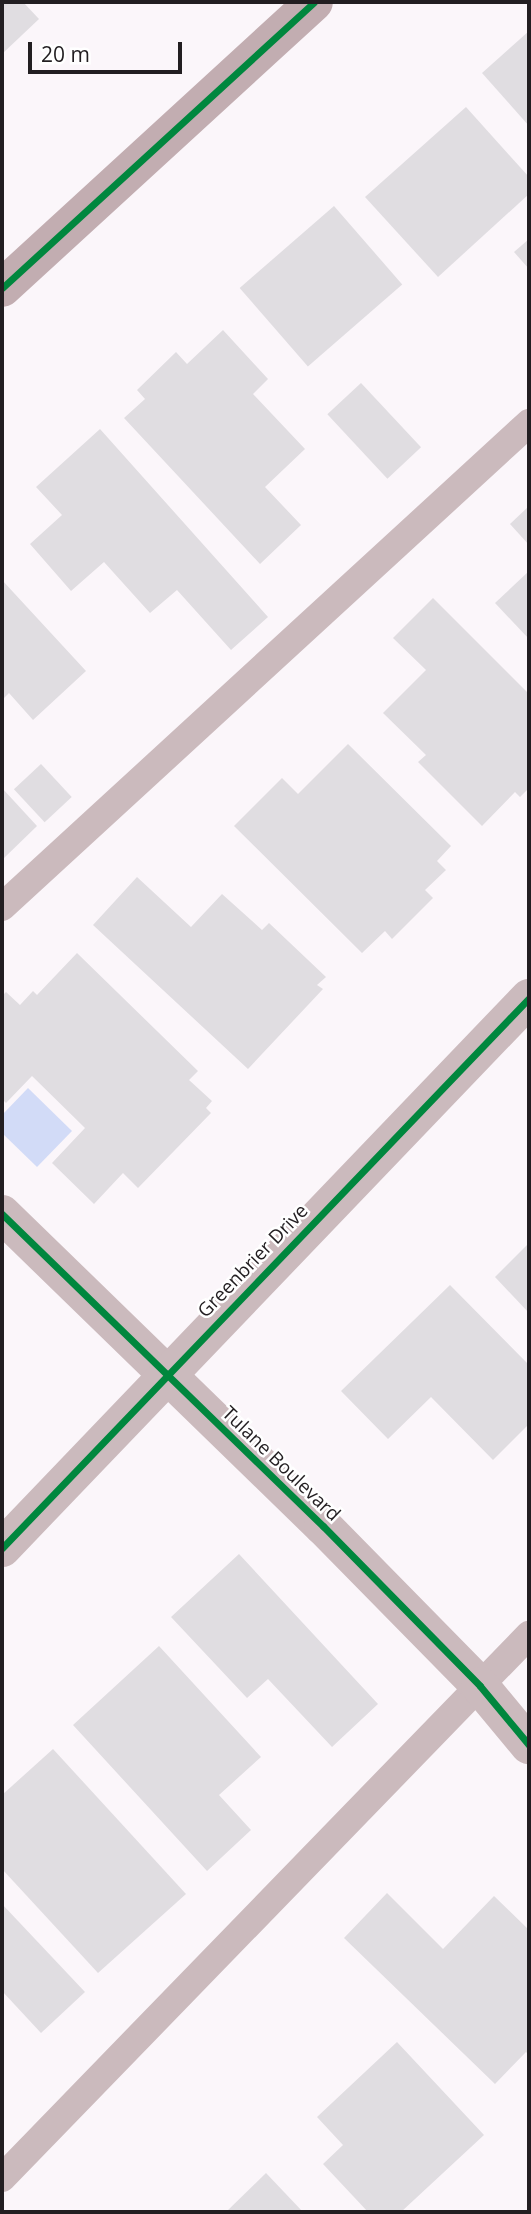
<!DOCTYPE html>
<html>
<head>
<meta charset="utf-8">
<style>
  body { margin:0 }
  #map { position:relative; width:531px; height:2214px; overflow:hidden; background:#fbf6fa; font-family:"Open Sans",sans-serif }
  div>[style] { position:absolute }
  .water>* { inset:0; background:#d2dbf7 }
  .building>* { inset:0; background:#e0dde1; transform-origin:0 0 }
  .lane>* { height:28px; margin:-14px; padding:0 14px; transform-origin:14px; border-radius:14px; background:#cbbabd }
  .street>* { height:38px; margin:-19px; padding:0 19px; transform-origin:19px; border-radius:19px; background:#cbbabd }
  .secondary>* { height:38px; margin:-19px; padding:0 19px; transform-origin:19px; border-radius:19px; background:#c2adb1 }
  .cycleway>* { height:7px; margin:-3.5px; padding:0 3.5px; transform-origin:3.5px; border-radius:3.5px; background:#00873e }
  span { translate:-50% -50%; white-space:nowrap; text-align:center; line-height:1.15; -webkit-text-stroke:5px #fff; paint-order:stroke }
  .street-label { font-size:19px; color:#221e21 }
  .frame { position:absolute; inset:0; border:4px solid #221e21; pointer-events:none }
  .scale { position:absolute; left:28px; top:42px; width:154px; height:32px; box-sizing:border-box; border:4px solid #221e21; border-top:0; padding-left:9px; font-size:21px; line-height:24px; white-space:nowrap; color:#221e21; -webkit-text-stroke:5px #fff; paint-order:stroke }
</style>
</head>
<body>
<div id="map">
  <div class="water">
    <i style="clip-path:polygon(28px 1088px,72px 1131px,37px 1167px,2px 1133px,2px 1115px)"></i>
  </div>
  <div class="building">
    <i style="clip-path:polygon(2px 2px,23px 2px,39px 19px,2px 54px)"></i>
    <i style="clip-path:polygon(529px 31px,529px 126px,482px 73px)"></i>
    <i style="clip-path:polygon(466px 107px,529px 177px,529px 194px,438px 277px,365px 197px)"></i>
    <i style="left:334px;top:206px;width:104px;height:125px;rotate:49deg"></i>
    <i style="clip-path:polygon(529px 239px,529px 269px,514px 252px)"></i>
    <i style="clip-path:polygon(223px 330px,268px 379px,253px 394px,305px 449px,265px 487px,301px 525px,260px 564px,124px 418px,145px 399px,137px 390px,176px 352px,187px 364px)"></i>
    <i style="left:361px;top:383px;width:88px;height:46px;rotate:47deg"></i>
    <i style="clip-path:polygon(100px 429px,268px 617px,231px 650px,177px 590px,150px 613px,104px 562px,71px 591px,30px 544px,62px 515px,36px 487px)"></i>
    <i style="clip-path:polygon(529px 506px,529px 545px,510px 524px)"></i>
    <i style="clip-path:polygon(529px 571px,529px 639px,495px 603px)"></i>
    <i style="clip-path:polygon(2px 580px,86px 671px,33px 720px,9px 693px,2px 700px)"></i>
    <i style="clip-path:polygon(433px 598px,529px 694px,529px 788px,520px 797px,515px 792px,482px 826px,418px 762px,426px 755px,383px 713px,426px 670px,393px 638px)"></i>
    <i style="clip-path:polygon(348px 744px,451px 846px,437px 861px,446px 870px,425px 890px,433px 898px,392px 939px,385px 931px,362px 953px,234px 826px,282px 778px,298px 794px)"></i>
    <i style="left:41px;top:764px;width:45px;height:37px;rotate:47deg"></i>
    <i style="clip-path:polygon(2px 788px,37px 826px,2px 860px)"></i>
    <i style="clip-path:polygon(137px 877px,191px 927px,222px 894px,262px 930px,269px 923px,326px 977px,317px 985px,323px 989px,248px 1069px,93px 925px)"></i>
    <i style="clip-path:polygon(77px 953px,198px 1071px,189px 1080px,212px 1101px,206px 1108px,211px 1113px,138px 1188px,123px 1173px,94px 1204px,52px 1163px,85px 1128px,32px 1076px,6px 1103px,2px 1099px,2px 996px,6px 992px,20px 1005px,33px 991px,37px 995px)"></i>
    <i style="clip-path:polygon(529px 1243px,529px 1313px,495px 1277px)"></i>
    <i style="clip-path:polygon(450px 1285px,529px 1365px,529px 1424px,493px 1460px,431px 1397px,388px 1439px,341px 1391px)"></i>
    <i style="clip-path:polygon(239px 1554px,378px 1704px,332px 1747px,268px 1679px,247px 1698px,171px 1617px)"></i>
    <i style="clip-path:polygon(159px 1646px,261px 1757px,219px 1795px,251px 1830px,207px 1871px,73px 1725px)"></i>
    <i style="clip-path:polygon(53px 1749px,186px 1894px,98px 1973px,2px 1869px,2px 1795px)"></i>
    <i style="clip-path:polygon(387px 1893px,443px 1949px,494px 1896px,529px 1930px,529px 2055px,526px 2052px,495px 2084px,344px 1938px)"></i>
    <i style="clip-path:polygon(2px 1904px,85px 1992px,41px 2033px,2px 1991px)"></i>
    <i style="clip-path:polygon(397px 2042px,484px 2135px,401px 2212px,368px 2212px,323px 2164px,343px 2145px,317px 2117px)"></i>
    <i style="clip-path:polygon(266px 2173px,303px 2212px,226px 2212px)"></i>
  </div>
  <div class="lane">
    <i style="left:2px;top:907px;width:716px;rotate:-42.56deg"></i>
    <i style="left:2px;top:2178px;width:757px;rotate:-45.86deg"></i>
  </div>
  <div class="street">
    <i style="left:2px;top:1214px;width:448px;rotate:44.2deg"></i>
    <i style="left:323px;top:1526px;width:224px;rotate:45.5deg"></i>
    <i style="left:480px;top:1686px;width:77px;rotate:50.3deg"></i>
    <i style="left:2px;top:1548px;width:762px;rotate:-46.22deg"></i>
  </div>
  <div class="secondary">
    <i style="left:2px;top:288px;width:423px;rotate:-42.5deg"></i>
  </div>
  <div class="cycleway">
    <i style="left:2px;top:288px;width:423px;rotate:-42.5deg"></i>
    <i style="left:2px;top:1214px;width:448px;rotate:44.2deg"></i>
    <i style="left:323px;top:1526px;width:224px;rotate:45.5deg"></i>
    <i style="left:480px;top:1686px;width:77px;rotate:50.3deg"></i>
    <i style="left:2px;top:1548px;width:762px;rotate:-46.22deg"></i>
  </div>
  <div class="street-label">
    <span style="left:253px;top:1261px;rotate:-46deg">Greenbrier Drive</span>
    <span style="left:281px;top:1464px;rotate:44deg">Tulane Boulevard</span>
  </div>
  <div class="frame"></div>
  <div class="scale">20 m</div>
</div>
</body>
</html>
